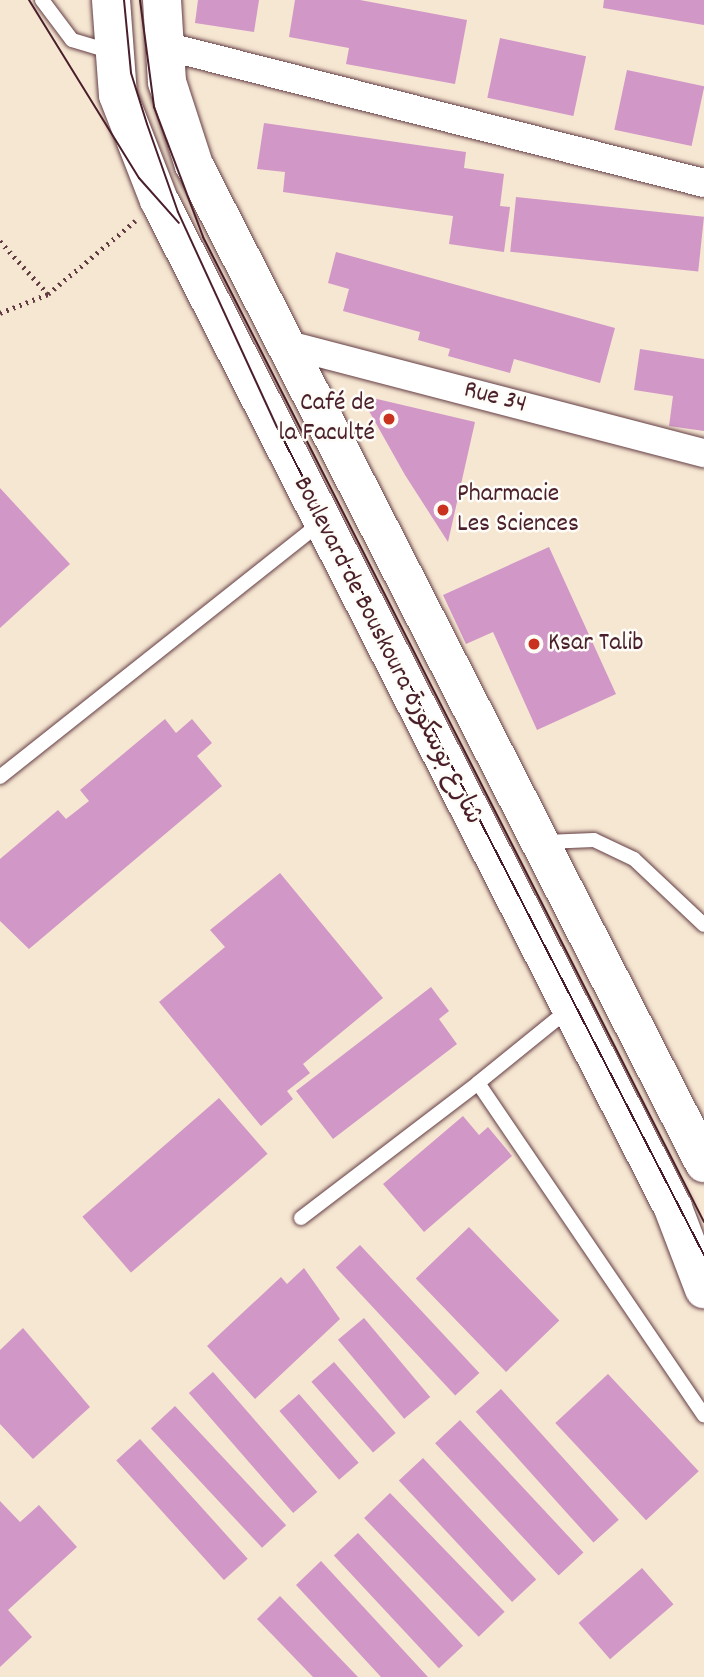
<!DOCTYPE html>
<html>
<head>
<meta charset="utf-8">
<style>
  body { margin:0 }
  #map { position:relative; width:704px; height:1677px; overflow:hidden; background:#f6e7d2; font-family:Dekko,"Playpen Sans Arabic",sans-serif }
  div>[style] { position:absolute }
  .building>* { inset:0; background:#d197c7; transform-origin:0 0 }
  .path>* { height:4.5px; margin-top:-2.25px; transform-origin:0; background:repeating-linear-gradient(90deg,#643d44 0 2px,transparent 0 7px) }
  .roads { filter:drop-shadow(0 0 2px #643d44) drop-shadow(0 0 2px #643d44) }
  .lane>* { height:14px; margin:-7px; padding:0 7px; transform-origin:7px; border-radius:7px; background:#fff }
  .street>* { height:28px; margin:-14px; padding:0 14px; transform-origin:14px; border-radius:14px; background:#fff }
  .secondary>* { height:38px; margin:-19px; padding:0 19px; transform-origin:19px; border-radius:19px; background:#fff }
  .tram>* { height:2px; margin:-1px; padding:0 1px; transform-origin:1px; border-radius:1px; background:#4a1f2b }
  .dots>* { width:19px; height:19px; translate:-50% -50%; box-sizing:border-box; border:4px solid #fdfcf7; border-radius:50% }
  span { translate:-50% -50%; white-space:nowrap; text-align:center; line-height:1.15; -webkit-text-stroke:5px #fdfcf7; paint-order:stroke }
  .street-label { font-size:26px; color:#4a1f2b }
  .poi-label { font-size:26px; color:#4a1f2b }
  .right { translate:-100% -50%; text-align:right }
  .left { translate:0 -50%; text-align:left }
</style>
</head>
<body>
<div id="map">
  <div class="building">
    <i style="clip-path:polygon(198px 0,259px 0,254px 32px,195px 23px)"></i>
    <i style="clip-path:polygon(295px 0,360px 0,467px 20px,455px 84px,346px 64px,349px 48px,289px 37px)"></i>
    <i style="clip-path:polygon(604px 0,704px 0,704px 25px,603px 8px)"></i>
    <i style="left:500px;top:38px;width:88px;height:61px;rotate:12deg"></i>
    <i style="left:627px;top:70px;width:79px;height:61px;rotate:12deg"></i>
    <i style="clip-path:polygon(264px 123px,466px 152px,464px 168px,504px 174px,500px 206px,510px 207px,504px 252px,449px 244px,453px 216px,283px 192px,285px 172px,257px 169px)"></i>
    <i style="left:516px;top:197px;width:189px;height:55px;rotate:6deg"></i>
    <i style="clip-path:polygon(336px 252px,615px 328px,600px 383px,514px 359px,510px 373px,448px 356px,450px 349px,418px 340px,420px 332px,343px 311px,349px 289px,328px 283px)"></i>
    <i style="clip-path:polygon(640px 349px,704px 359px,704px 431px,669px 426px,673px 396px,634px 390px)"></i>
    <i style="clip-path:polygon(360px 395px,475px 422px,448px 542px,405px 475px)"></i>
    <i style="clip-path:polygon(0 488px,70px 564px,0 628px)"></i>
    <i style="clip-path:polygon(549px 547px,616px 694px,537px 730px,493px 632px,466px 644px,443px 595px)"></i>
    <i style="clip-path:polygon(165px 719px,176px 733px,192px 719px,212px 743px,197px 756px,222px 786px,29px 949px,0 921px,0 859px,58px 810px,66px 819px,89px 801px,80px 790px)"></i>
    <i style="clip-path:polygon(280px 873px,383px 998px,303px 1064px,310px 1073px,287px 1091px,293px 1099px,261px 1126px,159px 1002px,225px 947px,210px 930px)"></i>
    <i style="clip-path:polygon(431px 987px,449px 1011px,439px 1019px,457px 1044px,333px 1139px,296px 1091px)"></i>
    <i style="left:219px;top:1098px;width:74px;height:181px;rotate:49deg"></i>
    <i style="clip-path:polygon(463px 1116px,479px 1135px,488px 1127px,512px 1156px,424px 1232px,383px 1184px)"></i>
    <i style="left:469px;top:1227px;width:130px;height:74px;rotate:46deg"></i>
    <i style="left:360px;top:1245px;width:175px;height:33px;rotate:47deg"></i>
    <i style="clip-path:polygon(304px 1268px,340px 1319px,255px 1399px,207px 1346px,281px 1277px,287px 1284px)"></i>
    <i style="left:364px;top:1318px;width:103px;height:34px;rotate:50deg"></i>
    <i style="clip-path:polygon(23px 1328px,90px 1407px,33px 1459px,0 1424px,0 1350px)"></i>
    <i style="left:334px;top:1362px;width:94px;height:30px;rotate:49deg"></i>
    <i style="left:213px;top:1372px;width:159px;height:32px;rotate:49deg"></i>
    <i style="left:608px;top:1374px;width:133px;height:72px;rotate:47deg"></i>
    <i style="left:501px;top:1389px;width:176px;height:34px;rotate:48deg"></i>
    <i style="left:299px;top:1394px;width:91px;height:26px;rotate:49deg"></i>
    <i style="left:175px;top:1406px;width:163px;height:33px;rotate:47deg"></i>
    <i style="left:460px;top:1420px;width:181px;height:34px;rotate:47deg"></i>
    <i style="left:140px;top:1439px;width:161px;height:32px;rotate:48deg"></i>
    <i style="left:423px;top:1458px;width:166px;height:33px;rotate:47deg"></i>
    <i style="left:390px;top:1493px;width:165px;height:36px;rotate:46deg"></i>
    <i style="clip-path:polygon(0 1501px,20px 1522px,39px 1505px,77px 1547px,8px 1610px,32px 1637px,0 1667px)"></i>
    <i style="left:358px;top:1533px;width:154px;height:33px;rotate:47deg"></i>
    <i style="clip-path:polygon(321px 1561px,428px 1677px,381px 1677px,296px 1585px)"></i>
    <i style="left:642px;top:1568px;width:48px;height:84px;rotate:49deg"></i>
    <i style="clip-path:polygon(280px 1596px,358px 1677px,313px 1677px,257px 1619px)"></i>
  </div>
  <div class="path">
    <i style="left:0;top:241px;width:72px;rotate:47.8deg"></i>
    <i style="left:0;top:313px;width:52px;rotate:-21.6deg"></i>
    <i style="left:48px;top:294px;width:114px;rotate:-40deg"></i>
  </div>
  <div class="roads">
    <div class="lane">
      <i style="left:42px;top:0;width:50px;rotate:53.1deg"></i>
      <i style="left:72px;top:40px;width:42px;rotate:16.7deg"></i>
      <i style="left:0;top:777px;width:409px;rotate:-38.4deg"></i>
      <i style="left:545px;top:842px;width:49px;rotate:-2.3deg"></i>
      <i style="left:594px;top:840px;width:44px;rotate:25.4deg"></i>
      <i style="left:634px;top:859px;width:96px;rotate:43.3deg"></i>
      <i style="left:568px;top:1010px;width:116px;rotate:141deg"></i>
      <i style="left:478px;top:1083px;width:402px;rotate:55.8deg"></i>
      <i style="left:301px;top:1218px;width:223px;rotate:-37.3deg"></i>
    </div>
    <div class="street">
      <i style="left:161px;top:45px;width:560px;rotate:14.26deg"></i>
      <i style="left:285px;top:344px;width:433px;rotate:14.6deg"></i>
    </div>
    <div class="secondary">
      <i style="left:111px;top:0;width:95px;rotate:85.8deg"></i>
      <i style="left:118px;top:95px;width:113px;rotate:68.7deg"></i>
      <i style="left:159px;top:200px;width:1131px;rotate:62.98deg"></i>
      <i style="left:673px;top:1208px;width:87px;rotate:69.1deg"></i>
      <i style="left:162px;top:0;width:82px;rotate:86.5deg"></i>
      <i style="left:167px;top:82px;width:87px;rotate:72deg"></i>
      <i style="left:194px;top:165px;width:1121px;rotate:62.93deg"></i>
    </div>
  </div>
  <div class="tram">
    <i style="left:29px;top:0;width:209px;rotate:58.3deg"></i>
    <i style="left:139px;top:178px;width:60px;rotate:48.4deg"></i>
    <i style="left:124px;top:0;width:73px;rotate:84.5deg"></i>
    <i style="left:131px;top:73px;width:53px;rotate:72.6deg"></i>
    <i style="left:147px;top:124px;width:93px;rotate:70.6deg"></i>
    <i style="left:178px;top:212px;width:237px;rotate:65.3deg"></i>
    <i style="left:277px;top:427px;width:932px;rotate:62.72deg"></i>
    <i style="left:140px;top:0;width:108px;rotate:82.5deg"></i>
    <i style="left:154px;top:107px;width:139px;rotate:69.3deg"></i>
    <i style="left:203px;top:237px;width:1105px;rotate:63.04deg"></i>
  </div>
  <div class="dots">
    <i style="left:389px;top:419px;background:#c8321e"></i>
    <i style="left:443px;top:510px;background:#c8321e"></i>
    <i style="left:534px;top:644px;background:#c8321e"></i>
  </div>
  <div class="street-label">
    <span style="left:495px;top:398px;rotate:15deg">Rue 34</span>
    <span style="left:387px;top:651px;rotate:63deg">Boulevard de Bouskoura شارع بوسكورة</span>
  </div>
  <div class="poi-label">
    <span class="right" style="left:375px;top:419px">Café de<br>la Faculté</span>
    <span class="left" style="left:457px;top:510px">Pharmacie<br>Les Sciences</span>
    <span class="left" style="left:548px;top:644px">Ksar Talib</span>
  </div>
</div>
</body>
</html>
